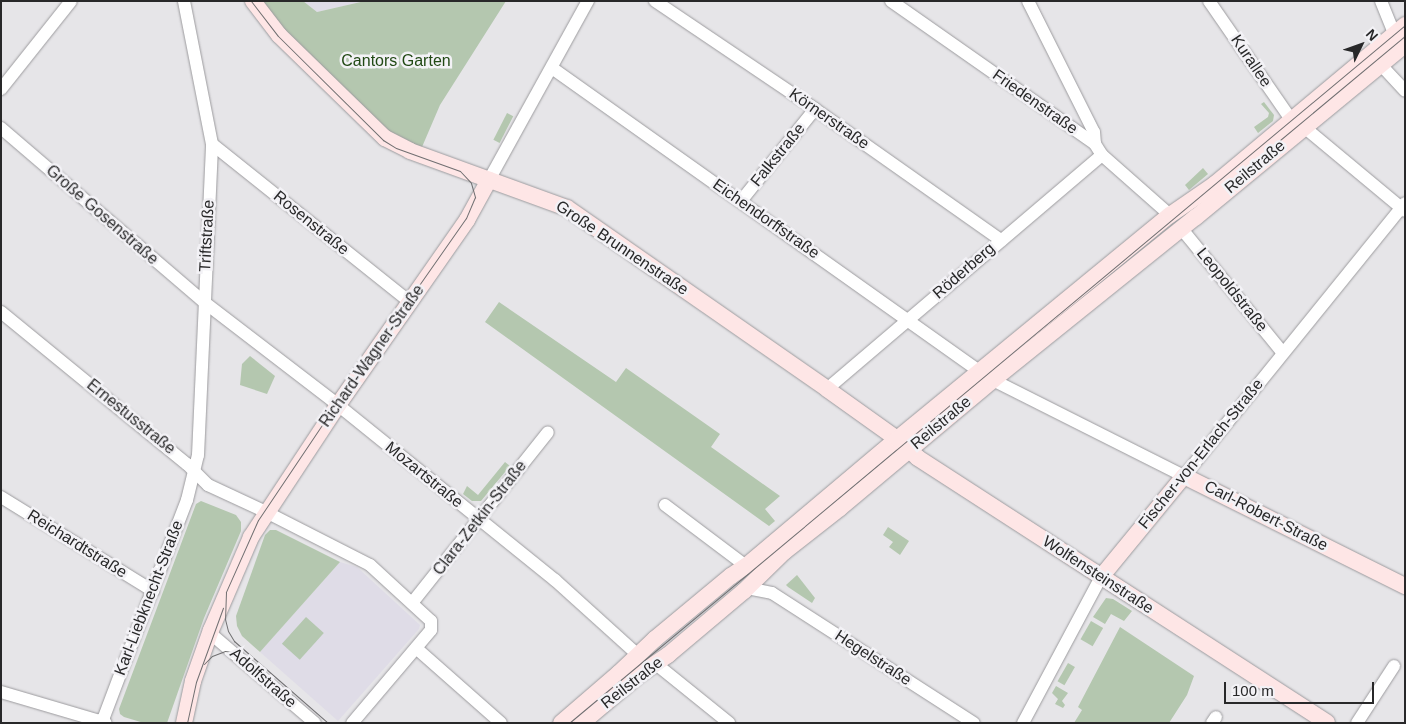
<!DOCTYPE html>
<html>
<head>
<meta charset="utf-8">
<style>
  body { margin:0 }
  #map { position:relative; width:1406px; height:724px; overflow:hidden; background:#e6e5e8; font-family:Arial,sans-serif }
  div>[style] { position:absolute }
  .built>* { inset:0; background:#dfdce7 }
  .green>* { inset:0; background:#b4c7af; transform-origin:0 0 }
  .roads { filter:drop-shadow(0 0 1px #9c9b9e) drop-shadow(0 0 1px #9c9b9e) }
  .street>* { height:12px; margin:-6px; padding:0 6px; transform-origin:6px; border-radius:6px; background:#fff }
  .secondary>* { height:16px; margin:-8px; padding:0 8px; transform-origin:8px; border-radius:8px; background:#fee6e6 }
  .tram>* { height:1px; margin:-0.5px; padding:0 0.5px; transform-origin:0.5px; border-radius:0.5px; background:#706f71 }
  span { translate:-50% -50%; white-space:nowrap; text-align:center; line-height:1.15; -webkit-text-stroke:5px #f3f2f6; paint-order:stroke }
  .park-label { font-size:16px; color:#214914 }
  .street-label { font-size:16px; color:#282829 }
  .frame { position:absolute; inset:0; border:2px solid #282829; pointer-events:none }
  .north { position:absolute; left:1336px; top:20px; width:50px; height:50px; -webkit-text-stroke:4px #f3f2f6; paint-order:stroke; rotate:48deg; font-size:14px; font-weight:700; line-height:20px; text-align:center; color:#282829 }
  .north::after { content:''; display:block; margin:auto; width:18px; height:22px; background:#282829; clip-path:polygon(50% 0,100% 100%,50% 72%,0 100%) }
  .scale { position:absolute; left:1224px; top:682px; width:150px; height:22px; box-sizing:border-box; border:2px solid #282829; border-top:0; padding-left:6px; font-size:15px; line-height:18px; white-space:nowrap; color:#282829; -webkit-text-stroke:4px #f3f2f6; paint-order:stroke }
</style>
</head>
<body>
<div id="map">
  <div class="built">
    <i style="clip-path:polygon(303px 1px,365px 1px,317px 12px)"></i>
    <i style="clip-path:polygon(340px 562px,357px 567px,420px 625px,419px 629px,338px 721px,260px 652px)"></i>
  </div>
  <div class="green">
    <i style="clip-path:polygon(257px 1px,303px 1px,317px 12px,365px 1px,506px 1px,440px 105px,419px 154px,387px 135px)"></i>
    <i style="clip-path:polygon(1264px 102px,1274px 115px,1273px 121px,1258px 133px,1254px 127px,1268px 117px,1269px 113px,1261px 104px)"></i>
    <i style="left:507px;top:113px;width:7px;height:30px;rotate:27deg"></i>
    <i style="clip-path:polygon(1203px 168px,1208px 174px,1189px 190px,1185px 185px)"></i>
    <i style="clip-path:polygon(499px 302px,616px 382px,626px 368px,720px 434px,711px 447px,780px 496px,765px 509px,775px 521px,769px 526px,485px 322px)"></i>
    <i style="clip-path:polygon(250px 356px,275px 376px,267px 394px,240px 385px,242px 364px)"></i>
    <i style="clip-path:polygon(505px 462px,510px 466px,481px 501px,472px 501px,463px 494px,467px 486px,478px 495px)"></i>
    <i style="clip-path:polygon(201px 501px,236px 515px,241px 522px,241px 531px,204px 618px,167px 723px,144px 723px,124px 717px,120px 714px,119px 709px,196px 504px)"></i>
    <i style="clip-path:polygon(888px 527px,909px 541px,900px 555px,889px 547px,893px 542px,883px 535px)"></i>
    <i style="clip-path:polygon(270px 530px,276px 530px,340px 562px,260px 652px,242px 636px,237px 626px,236px 616px,265px 535px)"></i>
    <i style="clip-path:polygon(797px 575px,815px 598px,812px 603px,788px 587px,786px 585px)"></i>
    <i style="clip-path:polygon(1106px 598px,1113px 599px,1132px 611px,1124px 621px,1111px 614px,1105px 624px,1093px 617px)"></i>
    <i style="left:306px;top:617px;width:24px;height:36px;rotate:42deg"></i>
    <i style="left:1091px;top:621px;width:14px;height:21px;rotate:30deg"></i>
    <i style="clip-path:polygon(1120px 627px,1194px 676px,1187px 695px,1169px 723px,1074px 723px,1082px 710px,1078px 707px)"></i>
    <i style="left:1068px;top:663px;width:8px;height:21px;rotate:30deg"></i>
    <i style="clip-path:polygon(1056px 686px,1068px 693px,1062px 701px,1065px 705px,1063px 708px,1055px 704px,1058px 699px,1052px 693px)"></i>
  </div>
  <div class="roads">
    <div class="street">
      <i style="left:655px;top:1px;width:193px;rotate:34deg"></i>
      <i style="left:815px;top:109px;width:228px;rotate:35.2deg"></i>
      <i style="left:891px;top:1px;width:249px;rotate:35deg"></i>
      <i style="left:1095px;top:144px;width:13px;rotate:58deg"></i>
      <i style="left:1102px;top:155px;width:91px;rotate:41.4deg"></i>
      <i style="left:1028px;top:1px;width:147px;rotate:63.3deg"></i>
      <i style="left:1094px;top:132px;width:12px;rotate:85deg"></i>
      <i style="left:1209px;top:1px;width:146px;rotate:55.3deg"></i>
      <i style="left:1381px;top:1px;width:37px;rotate:68deg"></i>
      <i style="left:1381px;top:65px;width:35px;rotate:47deg"></i>
      <i style="left:552px;top:68px;width:524px;rotate:35.36deg"></i>
      <i style="left:1px;top:89px;width:112px;rotate:-51.5deg"></i>
      <i style="left:1304px;top:127px;width:131px;rotate:39.7deg"></i>
      <i style="left:1px;top:128px;width:267px;rotate:40.6deg"></i>
      <i style="left:204px;top:302px;width:169px;rotate:37.5deg"></i>
      <i style="left:338px;top:405px;width:279px;rotate:38.9deg"></i>
      <i style="left:555px;top:580px;width:112px;rotate:42.1deg"></i>
      <i style="left:212px;top:144px;width:253px;rotate:38.6deg"></i>
      <i style="left:489px;top:180px;width:205px;rotate:-61.1deg"></i>
      <i style="left:741px;top:201px;width:118px;rotate:-51.2deg"></i>
      <i style="left:1181px;top:228px;width:160px;rotate:50.8deg"></i>
      <i style="left:1px;top:312px;width:240px;rotate:39.3deg"></i>
      <i style="left:187px;top:464px;width:30px;rotate:45deg"></i>
      <i style="left:208px;top:485px;width:62px;rotate:24.9deg"></i>
      <i style="left:264px;top:511px;width:119px;rotate:27deg"></i>
      <i style="left:370px;top:565px;width:83px;rotate:42.6deg"></i>
      <i style="left:431px;top:621px;width:9px;rotate:90deg"></i>
      <i style="left:431px;top:630px;width:122px;rotate:130.3deg"></i>
      <i style="left:993px;top:380px;width:214px;rotate:26.7deg"></i>
      <i style="left:1184px;top:476px;width:351px;rotate:-51deg"></i>
      <i style="left:827px;top:389px;width:361px;rotate:-40.4deg"></i>
      <i style="left:1px;top:497px;width:179px;rotate:31.7deg"></i>
      <i style="left:665px;top:505px;width:101px;rotate:37deg"></i>
      <i style="left:747px;top:588px;width:25px;rotate:11deg"></i>
      <i style="left:772px;top:593px;width:240px;rotate:32.8deg"></i>
      <i style="left:412px;top:603px;width:218px;rotate:-51.5deg"></i>
      <i style="left:210px;top:633px;width:138px;rotate:40.6deg"></i>
      <i style="left:416px;top:648px;width:113px;rotate:41.4deg"></i>
      <i style="left:656px;top:664px;width:94px;rotate:38.9deg"></i>
      <i style="left:1px;top:692px;width:109px;rotate:16.4deg"></i>
      <i style="left:99px;top:723px;width:8px;rotate:-50deg"></i>
      <i style="left:104px;top:717px;width:48px;rotate:-69.3deg"></i>
      <i style="left:121px;top:672px;width:184px;rotate:-69deg"></i>
      <i style="left:187px;top:500px;width:46px;rotate:-76.3deg"></i>
      <i style="left:198px;top:455px;width:311px;rotate:-87.4deg"></i>
      <i style="left:212px;top:144px;width:146px;rotate:-101.1deg"></i>
      <i style="left:1023px;top:723px;width:166px;rotate:-61.9deg"></i>
      <i style="left:1212px;top:723px;width:7px;rotate:-56deg"></i>
      <i style="left:1357px;top:723px;width:68px;rotate:-57deg"></i>
    </div>
    <div class="secondary">
      <i style="left:253px;top:1px;width:43px;rotate:52.6deg"></i>
      <i style="left:279px;top:35px;width:148px;rotate:44.2deg"></i>
      <i style="left:385px;top:138px;width:28px;rotate:27deg"></i>
      <i style="left:410px;top:151px;width:167px;rotate:20deg"></i>
      <i style="left:567px;top:208px;width:317px;rotate:34.8deg"></i>
      <i style="left:827px;top:389px;width:86px;rotate:35.5deg"></i>
      <i style="left:897px;top:439px;width:28px;rotate:42deg"></i>
      <i style="left:918px;top:458px;width:487px;rotate:32.9deg"></i>
      <i style="left:1101px;top:577px;width:131px;rotate:-50.6deg"></i>
      <i style="left:1184px;top:476px;width:247px;rotate:26.5deg"></i>
      <i style="left:184px;top:723px;width:43px;rotate:-77.9deg"></i>
      <i style="left:193px;top:681px;width:54px;rotate:-70.6deg"></i>
      <i style="left:211px;top:630px;width:101px;rotate:-66.7deg"></i>
      <i style="left:251px;top:537px;width:158px;rotate:-56.6deg"></i>
      <i style="left:338px;top:405px;width:226px;rotate:-55.1deg"></i>
      <i style="left:467px;top:220px;width:46px;rotate:-61.2deg"></i>
      <i style="left:561px;top:723px;width:77px;rotate:-40.8deg"></i>
      <i style="left:619px;top:673px;width:50px;rotate:-43.4deg"></i>
      <i style="left:655px;top:639px;width:99px;rotate:-39.7deg"></i>
      <i style="left:731px;top:576px;width:18px;rotate:-34deg"></i>
      <i style="left:746px;top:566px;width:197px;rotate:-40.1deg"></i>
      <i style="left:897px;top:439px;width:353px;rotate:-39.4deg"></i>
      <i style="left:1170px;top:215px;width:55px;rotate:-34.6deg"></i>
      <i style="left:1215px;top:184px;width:248px;rotate:-39.9deg"></i>
      <i style="left:582px;top:723px;width:76px;rotate:-40.2deg"></i>
      <i style="left:640px;top:674px;width:34px;rotate:-34deg"></i>
      <i style="left:668px;top:655px;width:99px;rotate:-40.1deg"></i>
      <i style="left:744px;top:591px;width:56px;rotate:-44.3deg"></i>
      <i style="left:784px;top:552px;width:71px;rotate:-38.2deg"></i>
      <i style="left:840px;top:508px;width:199px;rotate:-39.9deg"></i>
      <i style="left:993px;top:380px;width:260px;rotate:-38.8deg"></i>
      <i style="left:1196px;top:217px;width:271px;rotate:-39.5deg"></i>
    </div>
  </div>
  <div class="tram">
    <i style="left:251px;top:1px;width:44px;rotate:52.4deg"></i>
    <i style="left:278px;top:36px;width:148px;rotate:44.7deg"></i>
    <i style="left:383px;top:140px;width:15px;rotate:32deg"></i>
    <i style="left:396px;top:148px;width:68px;rotate:19.8deg"></i>
    <i style="left:460px;top:171px;width:16px;rotate:47deg"></i>
    <i style="left:471px;top:183px;width:15px;rotate:74deg"></i>
    <i style="left:475px;top:197px;width:23px;rotate:113deg"></i>
    <i style="left:466px;top:218px;width:227px;rotate:125deg"></i>
    <i style="left:336px;top:404px;width:140px;rotate:123.9deg"></i>
    <i style="left:258px;top:520px;width:79px;rotate:114deg"></i>
    <i style="left:226px;top:592px;width:27px;rotate:92deg"></i>
    <i style="left:225px;top:619px;width:12px;rotate:76deg"></i>
    <i style="left:228px;top:631px;width:12px;rotate:59deg"></i>
    <i style="left:234px;top:641px;width:125px;rotate:41.1deg"></i>
    <i style="left:1262px;top:155px;width:186px;rotate:-39.8deg"></i>
    <i style="left:204px;top:664px;width:11px;rotate:-45deg"></i>
    <i style="left:212px;top:656px;width:14px;rotate:-21deg"></i>
    <i style="left:225px;top:651px;width:7px;rotate:8deg"></i>
    <i style="left:232px;top:652px;width:19px;rotate:28deg"></i>
    <i style="left:187px;top:723px;width:42px;rotate:-77.6deg"></i>
    <i style="left:196px;top:682px;width:79px;rotate:-70deg"></i>
    <i style="left:569px;top:723px;width:1089px;rotate:-39.86deg"></i>
  </div>
  <div class="park-label">
    <span style="left:396px;top:61px">Cantors Garten</span>
  </div>
  <div class="street-label">
    <span style="left:1251px;top:61px;rotate:56deg">Kurallee</span>
    <span style="left:1035px;top:102px;rotate:35deg">Friedenstraße</span>
    <span style="left:829px;top:119px;rotate:35deg">Körnerstraße</span>
    <span style="left:778px;top:155px;rotate:-51deg">Falkstraße</span>
    <span style="left:1255px;top:167px;rotate:-40deg">Reilstraße</span>
    <span style="left:102px;top:215px;rotate:41deg">Große Gosenstraße</span>
    <span style="left:766px;top:219px;rotate:35deg">Eichendorffstraße</span>
    <span style="left:311px;top:223px;rotate:39deg">Rosenstraße</span>
    <span style="left:207px;top:236px;rotate:-87deg">Triftstraße</span>
    <span style="left:622px;top:248px;rotate:34deg">Große Brunnenstraße</span>
    <span style="left:964px;top:271px;rotate:-41deg">Röderberg</span>
    <span style="left:1232px;top:290px;rotate:51deg">Leopoldstraße</span>
    <span style="left:372px;top:356px;rotate:-55deg">Richard-Wagner-Straße</span>
    <span style="left:131px;top:417px;rotate:39deg">Ernestusstraße</span>
    <span style="left:941px;top:423px;rotate:-40deg">Reilstraße</span>
    <span style="left:1201px;top:454px;rotate:-51deg">Fischer-von-Erlach-Straße</span>
    <span style="left:424px;top:475px;rotate:39deg">Mozartstraße</span>
    <span style="left:1266px;top:516px;rotate:27deg">Carl-Robert-Straße</span>
    <span style="left:480px;top:518px;rotate:-52deg">Clara-Zetkin-Straße</span>
    <span style="left:77px;top:544px;rotate:32deg">Reichardtstraße</span>
    <span style="left:1098px;top:575px;rotate:33deg">Wolfensteinstraße</span>
    <span style="left:149px;top:598px;rotate:-69deg">Karl-Liebknecht-Straße</span>
    <span style="left:873px;top:658px;rotate:33deg">Hegelstraße</span>
    <span style="left:263px;top:678px;rotate:41deg">Adolfstraße</span>
    <span style="left:632px;top:683px;rotate:-38deg">Reilstraße</span>
  </div>
  <div class="frame"></div>
  <div class="north">N</div>
  <div class="scale">100 m</div>
</div>
</body>
</html>
